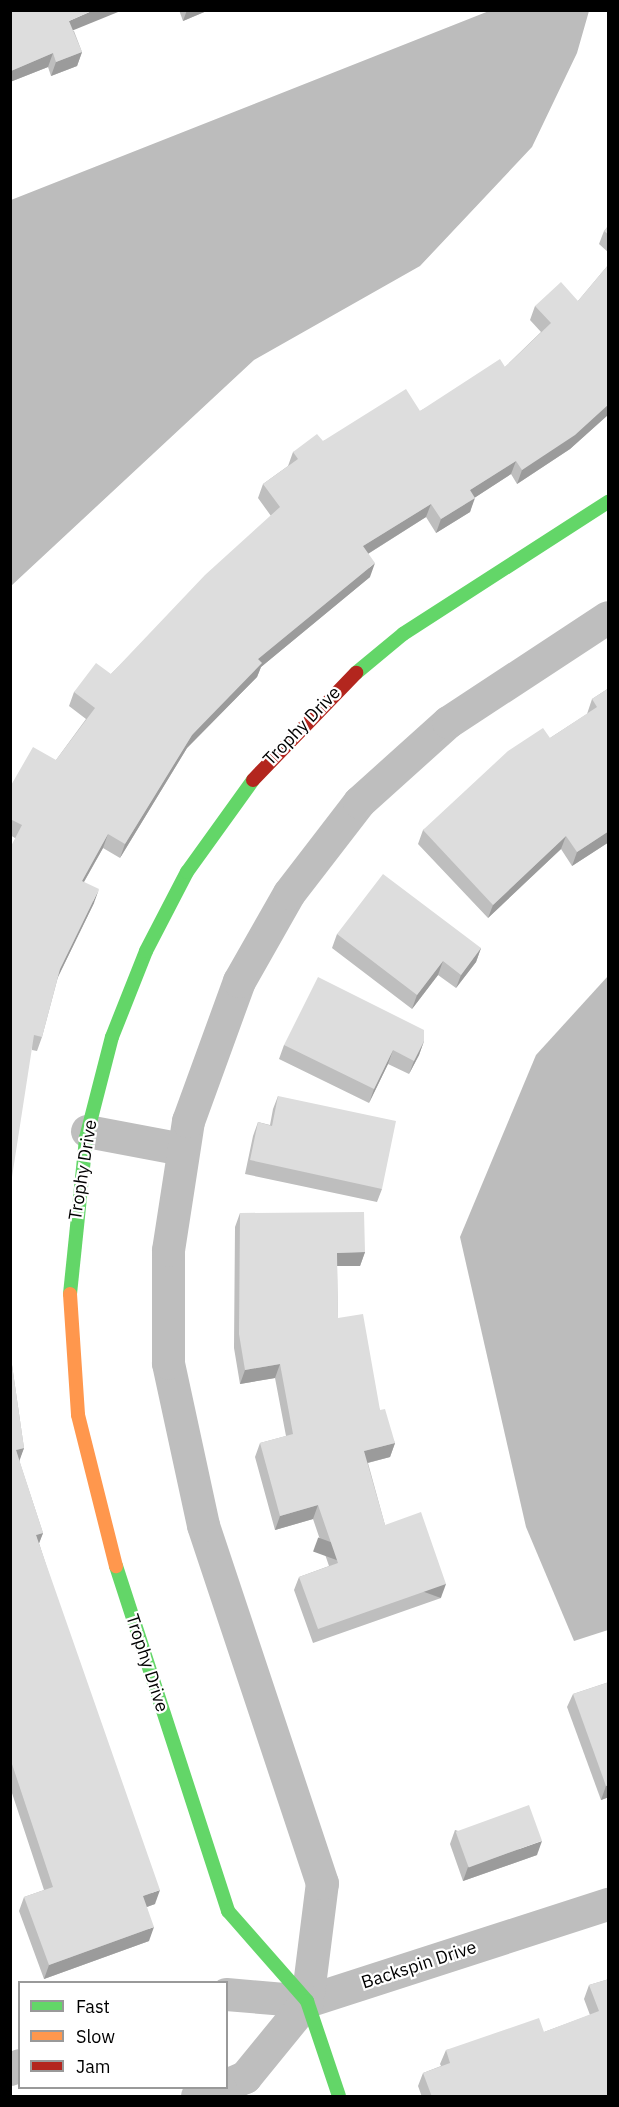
<!DOCTYPE html>
<html>
<head>
<meta charset="utf-8">
<style>
  body { margin:0 }
  #map { position:relative; width:619px; height:2107px; overflow:hidden; background:#fff; font-family:"IBM Plex Sans",sans-serif }
  div>[style] { position:absolute }
  .water>* { inset:0; background:#bcbcbc }
  .street>* { height:33px; margin:-16.5px; padding:0 16.5px; transform-origin:16.5px; border-radius:16.5px; background:#bebebe }
  .fast>* { height:14px; margin:-7px; padding:0 7px; transform-origin:7px; border-radius:7px; background:#63d668 }
  .slow>* { height:14px; margin:-7px; padding:0 7px; transform-origin:7px; border-radius:7px; background:#ff974d }
  .jam>* { height:14px; margin:-7px; padding:0 7px; transform-origin:7px; border-radius:7px; background:#b3261e }
  .wall>* { inset:0; background:#bebebe }
  .shaded-wall>* { inset:0; background:#9b9b9b; transform-origin:0 0 }
  .building>* { inset:0; background:#ddd; transform-origin:0 0 }
  span { translate:-50% -50%; white-space:nowrap; text-align:center; line-height:1.15; -webkit-text-stroke:4.5px #fff; paint-order:stroke }
  .street-label { font-size:18px; color:#000 }
  .frame { position:absolute; inset:0; border:12px solid #000; pointer-events:none }
  .legend { position:absolute; left:18px; top:1981px; width:210px; height:108px; box-sizing:border-box; background:#fff; border:2px solid #999; margin:0; padding:8px 10px; list-style:none; font-size:18px; color:#000 }
  .legend li { display:flex; align-items:center; gap:12px; height:30px }
  .legend b { width:30px; border:2px solid #999 }
</style>
</head>
<body>
<div id="map">
  <div class="water">
    <i style="clip-path:polygon(489px 11px,589px 11px,577px 53px,532px 147px,420px 266px,254px 360px,11px 586px,11px 200px)"></i>
    <i style="clip-path:polygon(608px 976px,608px 1630px,574px 1641px,526px 1527px,460px 1237px,536px 1055px)"></i>
  </div>
  <div class="street">
    <i style="left:87px;top:1131px;width:97px;rotate:10.7deg"></i>
    <i style="left:226px;top:1994px;width:81px;rotate:4.9deg"></i>
    <i style="left:307px;top:2001px;width:316px;rotate:-17.9deg"></i>
    <i style="left:307px;top:2001px;width:119px;rotate:-82.8deg"></i>
    <i style="left:322px;top:1883px;width:377px;rotate:-108.4deg"></i>
    <i style="left:203px;top:1525px;width:166px;rotate:-102.2deg"></i>
    <i style="left:168px;top:1363px;width:113px;rotate:-90deg"></i>
    <i style="left:168px;top:1250px;width:131px;rotate:-81.2deg"></i>
    <i style="left:188px;top:1121px;width:149px;rotate:-70deg"></i>
    <i style="left:239px;top:981px;width:101px;rotate:-60.4deg"></i>
    <i style="left:289px;top:893px;width:115px;rotate:-52.4deg"></i>
    <i style="left:359px;top:802px;width:120px;rotate:-42deg"></i>
    <i style="left:448px;top:722px;width:191px;rotate:-33.3deg"></i>
    <i style="left:10px;top:2069px;width:11px;rotate:-22deg"></i>
    <i style="left:226px;top:2085px;width:21px;rotate:-23deg"></i>
    <i style="left:245px;top:2077px;width:98px;rotate:-50.8deg"></i>
    <i style="left:197px;top:2096px;width:24px;rotate:-19deg"></i>
  </div>
  <div class="fast">
    <i style="left:356px;top:673px;width:61px;rotate:-39.7deg"></i>
    <i style="left:403px;top:634px;width:244px;rotate:-32.8deg"></i>
    <i style="left:70px;top:1294px;width:157px;rotate:-84.1deg"></i>
    <i style="left:86px;top:1138px;width:104px;rotate:-75.6deg"></i>
    <i style="left:112px;top:1037px;width:92px;rotate:-68.4deg"></i>
    <i style="left:146px;top:951px;width:89px;rotate:-62.6deg"></i>
    <i style="left:187px;top:872px;width:113px;rotate:-54.3deg"></i>
    <i style="left:116px;top:1566px;width:363px;rotate:72deg"></i>
    <i style="left:228px;top:1911px;width:120px;rotate:48.7deg"></i>
    <i style="left:307px;top:2001px;width:100px;rotate:71.4deg"></i>
  </div>
  <div class="slow">
    <i style="left:70px;top:1294px;width:121px;rotate:86.2deg"></i>
    <i style="left:78px;top:1415px;width:156px;rotate:75.9deg"></i>
  </div>
  <div class="jam">
    <i style="left:253px;top:780px;width:149px;rotate:-46.1deg"></i>
  </div>
  <div class="wall">
    <i style="clip-path:polygon(10px 10px,74px 31px,82px 52px,77px 66px,51px 76px,48px 67px,10px 82px)"></i>
    <i style="clip-path:polygon(179px 10px,209px 10px,183px 21px)"></i>
    <i style="clip-path:polygon(609px 225px,609px 253px,599px 244px,604px 231px)"></i>
    <i style="clip-path:polygon(609px 264px,609px 414px,570px 449px,517px 484px,511px 474px,474px 498px,470px 512px,436px 533px,426px 517px,368px 554px,370px 577px,261px 667px,257px 677px,187px 748px,120px 858px,103px 848px,84px 882px,94px 903px,58px 977px,42px 1037px,37px 1051px,32px 1050px,15px 838px,10px 835px,10px 787px,56px 760px,86px 719px,69px 706px,74px 692px,111px 674px,271px 516px,258px 498px,263px 484px,288px 466px,293px 452px,323px 441px,420px 411px,505px 367px,541px 332px,530px 320px,535px 306px,578px 301px)"></i>
    <i style="clip-path:polygon(609px 688px,609px 842px,572px 866px,561px 849px,488px 918px,418px 844px,423px 830px,550px 738px,587px 714px,592px 699px)"></i>
    <i style="clip-path:polygon(337px 934px,481px 948px,476px 962px,456px 988px,438px 975px,412px 1009px,332px 948px)"></i>
    <i style="clip-path:polygon(424px 1041px,419px 1055px,409px 1074px,388px 1064px,369px 1103px,279px 1059px,284px 1045px)"></i>
    <i style="clip-path:polygon(278px 1096px,382px 1189px,377px 1202px,245px 1174px,253px 1136px,258px 1122px,270px 1125px,273px 1109px)"></i>
    <i style="clip-path:polygon(240px 1213px,365px 1252px,360px 1266px,337px 1266px,338px 1318px,395px 1443px,390px 1457px,368px 1463px,385px 1525px,441px 1598px,313px 1643px,294px 1590px,299px 1577px,329px 1566px,313px 1519px,275px 1530px,255px 1457px,260px 1443px,286px 1436px,275px 1378px,240px 1384px,234px 1348px,235px 1227px)"></i>
    <i style="clip-path:polygon(10px 1351px,24px 1448px,19px 1460px,43px 1533px,39px 1543px,155px 1904px,147px 1907px,149px 1941px,44px 1979px,19px 1911px,24px 1897px,44px 1890px,10px 1787px)"></i>
    <i style="clip-path:polygon(609px 1682px,609px 1797px,601px 1800px,567px 1707px,573px 1694px)"></i>
    <i style="clip-path:polygon(455px 1830px,537px 1855px,463px 1881px,450px 1844px)"></i>
    <i style="clip-path:polygon(609px 1979px,609px 2097px,422px 2097px,418px 2086px,423px 2073px,441px 2066px,440px 2064px,446px 2050px,544px 2032px,590px 2015px,584px 1999px,589px 1985px)"></i>
  </div>
  <div class="shaded-wall">
    <i style="clip-path:polygon(94px 10px,123px 10px,64px 34px,69px 21px)"></i>
    <i style="clip-path:polygon(187px 10px,209px 10px,183px 21px)"></i>
    <i style="clip-path:polygon(82px 52px,77px 66px,51px 76px,56px 62px)"></i>
    <i style="clip-path:polygon(53px 53px,48px 67px,10px 82px,11px 71px)"></i>
    <i style="clip-path:polygon(609px 404px,609px 414px,570px 449px,517px 484px,522px 470px)"></i>
    <i style="clip-path:polygon(516px 461px,511px 474px,465px 504px,470px 490px)"></i>
    <i style="clip-path:polygon(475px 498px,470px 512px,436px 533px,441px 519px)"></i>
    <i style="clip-path:polygon(431px 504px,426px 517px,358px 560px,363px 546px)"></i>
    <i style="clip-path:polygon(375px 563px,370px 577px,261px 667px,257px 677px,187px 748px,120px 858px,125px 844px,192px 735px,258px 659px)"></i>
    <i style="clip-path:polygon(609px 831px,609px 842px,572px 866px,577px 852px)"></i>
    <i style="clip-path:polygon(108px 834px,103px 848px,77px 894px,82px 881px)"></i>
    <i style="clip-path:polygon(566px 836px,561px 849px,488px 918px,493px 905px)"></i>
    <i style="clip-path:polygon(99px 889px,94px 903px,55px 983px,60px 969px)"></i>
    <i style="clip-path:polygon(481px 948px,476px 962px,456px 988px,461px 975px)"></i>
    <i style="clip-path:polygon(443px 961px,438px 975px,412px 1009px,417px 995px)"></i>
    <i style="clip-path:polygon(424px 1041px,419px 1055px,409px 1074px,414px 1061px)"></i>
    <i style="clip-path:polygon(393px 1050px,388px 1064px,369px 1103px,374px 1089px)"></i>
    <i style="clip-path:polygon(365px 1252px,360px 1266px,332px 1266px,337px 1253px)"></i>
    <i style="clip-path:polygon(280px 1364px,275px 1378px,240px 1384px,245px 1370px)"></i>
    <i style="clip-path:polygon(395px 1443px,390px 1457px,359px 1465px,364px 1451px)"></i>
    <i style="clip-path:polygon(24px 1448px,19px 1462px,16px 1450px)"></i>
    <i style="clip-path:polygon(318px 1505px,313px 1519px,275px 1530px,280px 1516px)"></i>
    <i style="clip-path:polygon(43px 1533px,38px 1546px,36px 1535px)"></i>
    <i style="left:446px;top:1584px;width:15px;height:136px;rotate:110deg"></i>
    <i style="clip-path:polygon(609px 1785px,609px 1797px,601px 1800px,606px 1786px)"></i>
    <i style="clip-path:polygon(542px 1841px,537px 1855px,463px 1881px,468px 1867px)"></i>
    <i style="clip-path:polygon(160px 1890px,155px 1904px,138px 1910px,143px 1896px)"></i>
    <i style="clip-path:polygon(154px 1927px,149px 1941px,44px 1979px,49px 1965px)"></i>
  </div>
  <div class="building">
    <i style="clip-path:polygon(10px 10px,94px 10px,69px 21px,82px 52px,56px 62px,53px 53px,11px 71px)"></i>
    <i style="clip-path:polygon(609px 225px,609px 235px,604px 231px)"></i>
    <i style="clip-path:polygon(609px 264px,609px 404px,575px 435px,522px 470px,516px 461px,470px 490px,475px 498px,441px 519px,431px 504px,363px 546px,375px 563px,258px 659px,262px 663px,192px 735px,125px 844px,108px 834px,82px 881px,99px 889px,60px 969px,42px 1037px,34px 1035px,10px 1190px,10px 848px,22px 825px,10px 819px,10px 787px,33px 747px,56px 760px,95px 708px,74px 692px,96px 663px,111px 674px,205px 575px,280px 507px,263px 484px,298px 459px,293px 452px,317px 434px,323px 441px,406px 389px,420px 411px,500px 359px,505px 367px,551px 323px,535px 306px,561px 282px,578px 301px)"></i>
    <i style="clip-path:polygon(609px 688px,609px 831px,577px 852px,566px 836px,493px 905px,423px 830px,508px 751px,543px 728px,550px 738px,597px 707px,592px 699px)"></i>
    <i style="clip-path:polygon(383px 874px,481px 948px,461px 975px,443px 961px,417px 995px,337px 934px)"></i>
    <i style="clip-path:polygon(318px 977px,424px 1030px,424px 1041px,414px 1061px,393px 1050px,374px 1089px,284px 1045px)"></i>
    <i style="clip-path:polygon(278px 1096px,396px 1121px,382px 1189px,250px 1160px,258px 1122px,272px 1126px)"></i>
    <i style="clip-path:polygon(364px 1212px,365px 1252px,337px 1253px,338px 1318px,363px 1314px,380px 1410px,385px 1409px,395px 1443px,364px 1451px,385px 1525px,421px 1512px,446px 1584px,318px 1629px,299px 1577px,338px 1563px,318px 1505px,280px 1516px,260px 1443px,293px 1434px,280px 1364px,245px 1370px,239px 1334px,240px 1213px)"></i>
    <i style="clip-path:polygon(10px 1351px,24px 1448px,16px 1450px,43px 1533px,36px 1535px,160px 1890px,143px 1896px,154px 1927px,49px 1965px,24px 1897px,53px 1887px,10px 1758px)"></i>
    <i style="clip-path:polygon(609px 1682px,609px 1785px,606px 1786px,573px 1694px)"></i>
    <i style="left:529px;top:1805px;width:38px;height:78px;rotate:70deg"></i>
    <i style="clip-path:polygon(609px 1979px,609px 2097px,432px 2097px,423px 2073px,450px 2063px,446px 2050px,539px 2018px,544px 2032px,599px 2011px,589px 1985px)"></i>
  </div>
  <div class="street-label">
    <span style="left:302px;top:726px;rotate:-46deg">Trophy Drive</span>
    <span style="left:83px;top:1170px;rotate:-81deg">Trophy Drive</span>
    <span style="left:147px;top:1663px;rotate:72deg">Trophy Drive</span>
    <span style="left:419px;top:1965px;rotate:-18deg">Backspin Drive</span>
  </div>
  <div class="frame"></div>
  <ul class="legend">
  <li><b style="height:8px;background:#63d668"></b>Fast</li>
  <li><b style="height:8px;background:#ff974d"></b>Slow</li>
  <li><b style="height:8px;background:#b3261e"></b>Jam</li>
  </ul>
</div>
</body>
</html>
